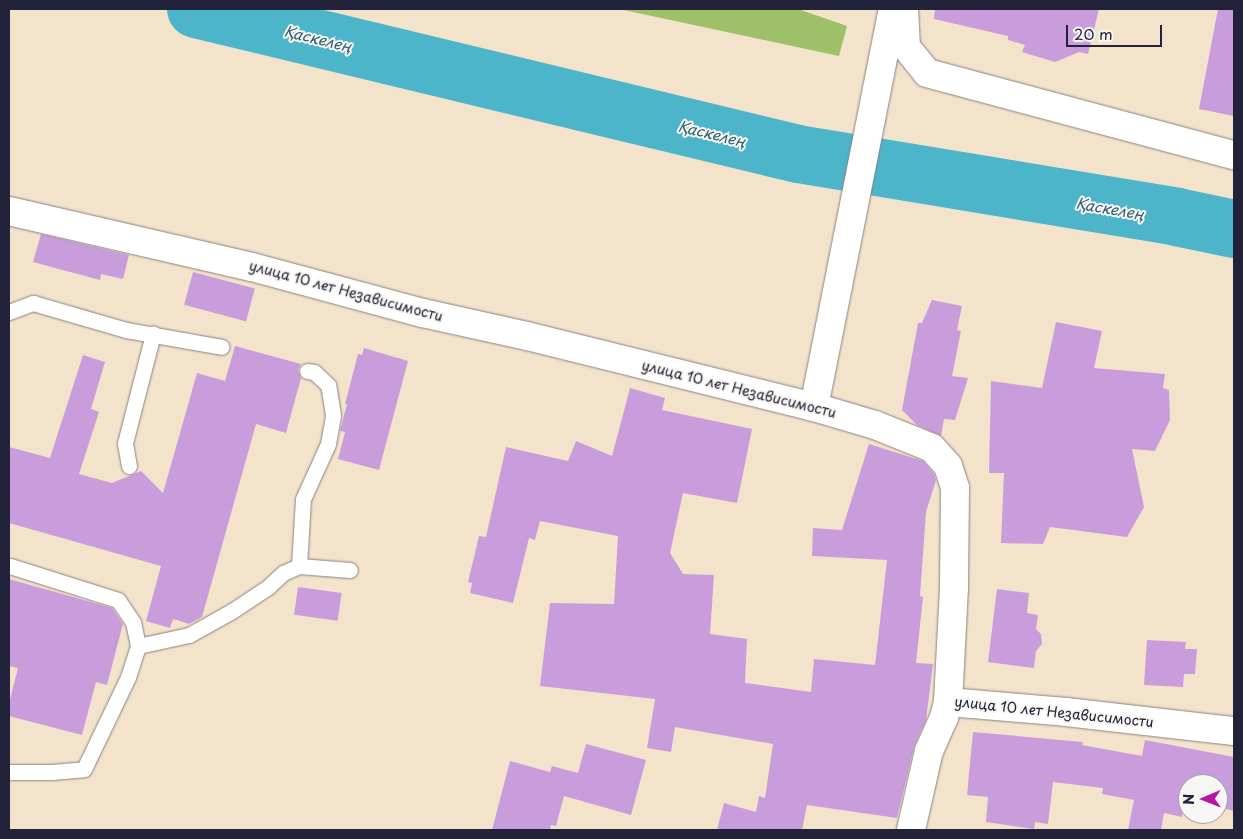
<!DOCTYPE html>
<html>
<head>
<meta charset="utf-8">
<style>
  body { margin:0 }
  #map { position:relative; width:1243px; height:839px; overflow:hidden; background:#f3e3cb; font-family:"Playpen Sans",sans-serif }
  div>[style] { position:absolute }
  .green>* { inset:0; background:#9dc069 }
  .river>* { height:58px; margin:-29px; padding:0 29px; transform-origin:29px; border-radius:29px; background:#4cb5ca }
  .building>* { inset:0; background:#c99ddc; transform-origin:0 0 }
  .roads { filter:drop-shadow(0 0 1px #8a8283) drop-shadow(0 0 1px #8a8283) }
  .lane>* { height:15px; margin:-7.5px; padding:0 7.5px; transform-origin:7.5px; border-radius:7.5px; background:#fff }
  .street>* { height:28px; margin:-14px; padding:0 14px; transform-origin:14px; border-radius:14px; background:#fff }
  span { translate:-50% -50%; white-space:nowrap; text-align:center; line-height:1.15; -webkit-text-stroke:4px #f6f6f2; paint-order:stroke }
  .street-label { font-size:14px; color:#22223b }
  .water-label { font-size:15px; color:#335d74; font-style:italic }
  .frame { position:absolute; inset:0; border:10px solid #22223b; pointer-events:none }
  .north { position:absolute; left:1178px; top:774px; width:50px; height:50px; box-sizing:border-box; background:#f6f6f2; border:1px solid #a1a1a9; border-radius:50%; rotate:269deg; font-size:14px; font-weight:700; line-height:20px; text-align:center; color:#22223b }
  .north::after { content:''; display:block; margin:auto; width:18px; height:22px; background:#b5179e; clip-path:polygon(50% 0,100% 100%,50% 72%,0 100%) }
  .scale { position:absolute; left:1066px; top:25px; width:96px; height:22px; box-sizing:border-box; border:2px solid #22223b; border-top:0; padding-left:6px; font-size:15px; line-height:18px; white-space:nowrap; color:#22223b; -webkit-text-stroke:4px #f6f6f2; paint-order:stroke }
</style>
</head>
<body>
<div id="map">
  <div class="green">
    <i style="clip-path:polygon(619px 9px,798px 9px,847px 26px,839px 56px)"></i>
  </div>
  <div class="river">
    <i style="left:196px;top:9px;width:619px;rotate:13.54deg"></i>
    <i style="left:798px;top:154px;width:384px;rotate:9.4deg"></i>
    <i style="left:1177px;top:217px;width:58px;rotate:11.9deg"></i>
  </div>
  <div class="building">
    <i style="clip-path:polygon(935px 9px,1099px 9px,1088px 54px,1079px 52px,1055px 62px,1022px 52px,1025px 45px,1008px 40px,1008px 36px,934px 19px)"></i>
    <i style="clip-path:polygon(1218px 9px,1234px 9px,1234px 116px,1199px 109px)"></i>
    <i style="clip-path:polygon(41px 234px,129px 255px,123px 279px,101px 274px,100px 280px,33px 262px)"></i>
    <i style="left:193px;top:272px;width:64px;height:34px;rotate:15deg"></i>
    <i style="clip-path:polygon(932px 300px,962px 306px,957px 330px,961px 331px,952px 376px,968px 378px,955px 420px,944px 419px,941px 436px,917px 425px,902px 410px,918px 323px,922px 323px)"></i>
    <i style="clip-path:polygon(1056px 322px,1102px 331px,1094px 368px,1165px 374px,1163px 388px,1169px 390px,1170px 420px,1155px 451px,1132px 449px,1144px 507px,1127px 537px,1050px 527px,1043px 544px,1001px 543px,1004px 473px,989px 473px,991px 381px,1042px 388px)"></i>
    <i style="clip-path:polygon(235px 346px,301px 364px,298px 370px,301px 378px,286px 433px,256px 424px,202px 617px,189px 624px,173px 619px,170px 628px,146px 621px,161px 566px,9px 523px,9px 447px,50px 458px,83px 355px,105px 362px,91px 409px,99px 412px,79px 474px,112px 483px,141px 471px,163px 493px,197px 373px,225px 381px)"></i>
    <i style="clip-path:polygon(364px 348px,408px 361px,379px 470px,338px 459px,345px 432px,340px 431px,347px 404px,345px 404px,358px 354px,362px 355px)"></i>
    <i style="clip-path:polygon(630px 388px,665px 398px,662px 410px,752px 429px,737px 503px,683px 493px,670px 553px,683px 574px,714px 575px,710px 634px,747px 639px,745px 683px,811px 692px,814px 659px,875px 665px,887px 560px,812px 556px,813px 528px,842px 530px,869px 444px,923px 461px,934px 474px,936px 480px,926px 512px,920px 596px,923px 597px,916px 663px,933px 664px,926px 720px,914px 747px,897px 818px,807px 805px,802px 830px,717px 830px,724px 803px,756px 812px,759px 796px,765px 798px,773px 744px,675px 727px,671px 752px,647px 748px,655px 699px,540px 686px,550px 603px,614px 604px,618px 536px,540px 521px,535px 540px,529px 538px,513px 603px,470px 593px,472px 583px,468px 582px,475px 553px,479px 536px,486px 537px,506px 447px,568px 461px,576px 441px,612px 456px)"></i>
    <i style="clip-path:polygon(9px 579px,112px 608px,123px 624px,107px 685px,96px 682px,82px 735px,9px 716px,9px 703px,18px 668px,9px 666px)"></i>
    <i style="left:298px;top:587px;width:44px;height:28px;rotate:8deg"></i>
    <i style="clip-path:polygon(997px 589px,1029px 593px,1027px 613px,1038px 615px,1036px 629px,1041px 634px,1042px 644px,1036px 651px,1034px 668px,988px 662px)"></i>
    <i style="clip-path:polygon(1147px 640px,1186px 642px,1185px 649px,1197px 649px,1195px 674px,1184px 674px,1183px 687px,1144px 685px)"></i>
    <i style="clip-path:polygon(973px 732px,1083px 742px,1082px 745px,1142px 756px,1145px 740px,1234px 757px,1234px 811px,1218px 807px,1218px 784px,1188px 784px,1188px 802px,1185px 802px,1182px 817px,1164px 813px,1161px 830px,1128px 830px,1134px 800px,1102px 794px,1103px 788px,1053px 782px,1048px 824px,1035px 822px,1034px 829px,986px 822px,988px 797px,967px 795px)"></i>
    <i style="clip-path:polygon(586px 744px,646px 760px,631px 815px,564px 796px,556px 826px,551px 825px,550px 830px,492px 830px,510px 761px,550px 772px,552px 766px,578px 773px)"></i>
  </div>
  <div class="roads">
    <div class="lane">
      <i style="left:9px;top:312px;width:26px;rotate:-21deg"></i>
      <i style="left:33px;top:303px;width:97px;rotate:16.2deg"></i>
      <i style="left:126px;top:330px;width:97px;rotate:10deg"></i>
      <i style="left:129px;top:466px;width:23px;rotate:-100deg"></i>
      <i style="left:125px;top:443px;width:113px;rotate:-75.6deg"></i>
      <i style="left:10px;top:566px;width:113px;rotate:17.5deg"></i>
      <i style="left:118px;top:600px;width:27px;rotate:56deg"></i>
      <i style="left:133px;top:622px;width:25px;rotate:78deg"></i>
      <i style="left:299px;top:566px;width:67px;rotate:-86.6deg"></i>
      <i style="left:303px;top:499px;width:60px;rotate:-65.6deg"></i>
      <i style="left:328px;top:444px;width:29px;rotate:-80deg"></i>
      <i style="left:333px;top:415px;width:30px;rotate:-99deg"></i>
      <i style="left:328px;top:385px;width:19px;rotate:-137deg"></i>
      <i style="left:314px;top:372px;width:7px;rotate:-172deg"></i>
      <i style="left:9px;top:772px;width:43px"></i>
      <i style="left:52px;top:772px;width:32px;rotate:-5deg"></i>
      <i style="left:84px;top:769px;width:102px;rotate:-64.4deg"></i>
      <i style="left:128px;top:677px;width:33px;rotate:-72deg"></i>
      <i style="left:138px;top:646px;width:52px;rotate:-12.2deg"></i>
      <i style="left:189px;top:635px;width:49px;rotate:-29.2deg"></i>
      <i style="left:232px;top:611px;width:43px;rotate:-33.7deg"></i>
      <i style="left:268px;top:587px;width:21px;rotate:-43deg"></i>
      <i style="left:283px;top:573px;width:17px;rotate:-24deg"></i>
      <i style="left:299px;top:566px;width:51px;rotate:4.5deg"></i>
    </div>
    <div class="street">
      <i style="left:904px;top:9px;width:38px;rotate:87deg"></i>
      <i style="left:906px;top:47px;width:33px;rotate:51deg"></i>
      <i style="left:927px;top:73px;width:318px;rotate:15deg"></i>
      <i style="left:9px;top:211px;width:249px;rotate:13deg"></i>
      <i style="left:252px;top:267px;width:177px;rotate:15.1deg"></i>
      <i style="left:423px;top:313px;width:107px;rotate:12.5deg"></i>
      <i style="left:527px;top:336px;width:296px;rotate:13.9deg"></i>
      <i style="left:814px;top:407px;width:64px;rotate:16.4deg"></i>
      <i style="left:875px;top:425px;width:61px;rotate:22deg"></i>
      <i style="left:932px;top:448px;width:24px;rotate:48deg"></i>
      <i style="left:948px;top:466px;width:23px;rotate:72deg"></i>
      <i style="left:955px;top:488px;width:100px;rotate:90.6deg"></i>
      <i style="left:954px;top:588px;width:114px;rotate:93deg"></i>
      <i style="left:948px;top:702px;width:118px;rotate:4.8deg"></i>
      <i style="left:1066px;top:712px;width:169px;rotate:6.5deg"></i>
      <i style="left:814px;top:407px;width:406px;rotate:-78.8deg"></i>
      <i style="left:911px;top:830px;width:81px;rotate:-77.2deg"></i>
      <i style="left:929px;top:751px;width:36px;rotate:-66deg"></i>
      <i style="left:944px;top:718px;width:16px;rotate:-76deg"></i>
    </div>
  </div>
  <div class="street-label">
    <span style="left:346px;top:291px;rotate:15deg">улица 10 лет Независимости</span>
    <span style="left:739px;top:389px;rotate:14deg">улица 10 лет Независимости</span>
    <span style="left:1054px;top:712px;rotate:6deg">улица 10 лет Независимости</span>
  </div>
  <div class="water-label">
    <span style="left:318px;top:38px;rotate:14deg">Қаскелең</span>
    <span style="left:712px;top:133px;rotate:14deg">Қаскелең</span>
    <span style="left:1110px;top:208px;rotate:10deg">Қаскелең</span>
  </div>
  <div class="frame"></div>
  <div class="north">N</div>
  <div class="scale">20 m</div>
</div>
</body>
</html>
